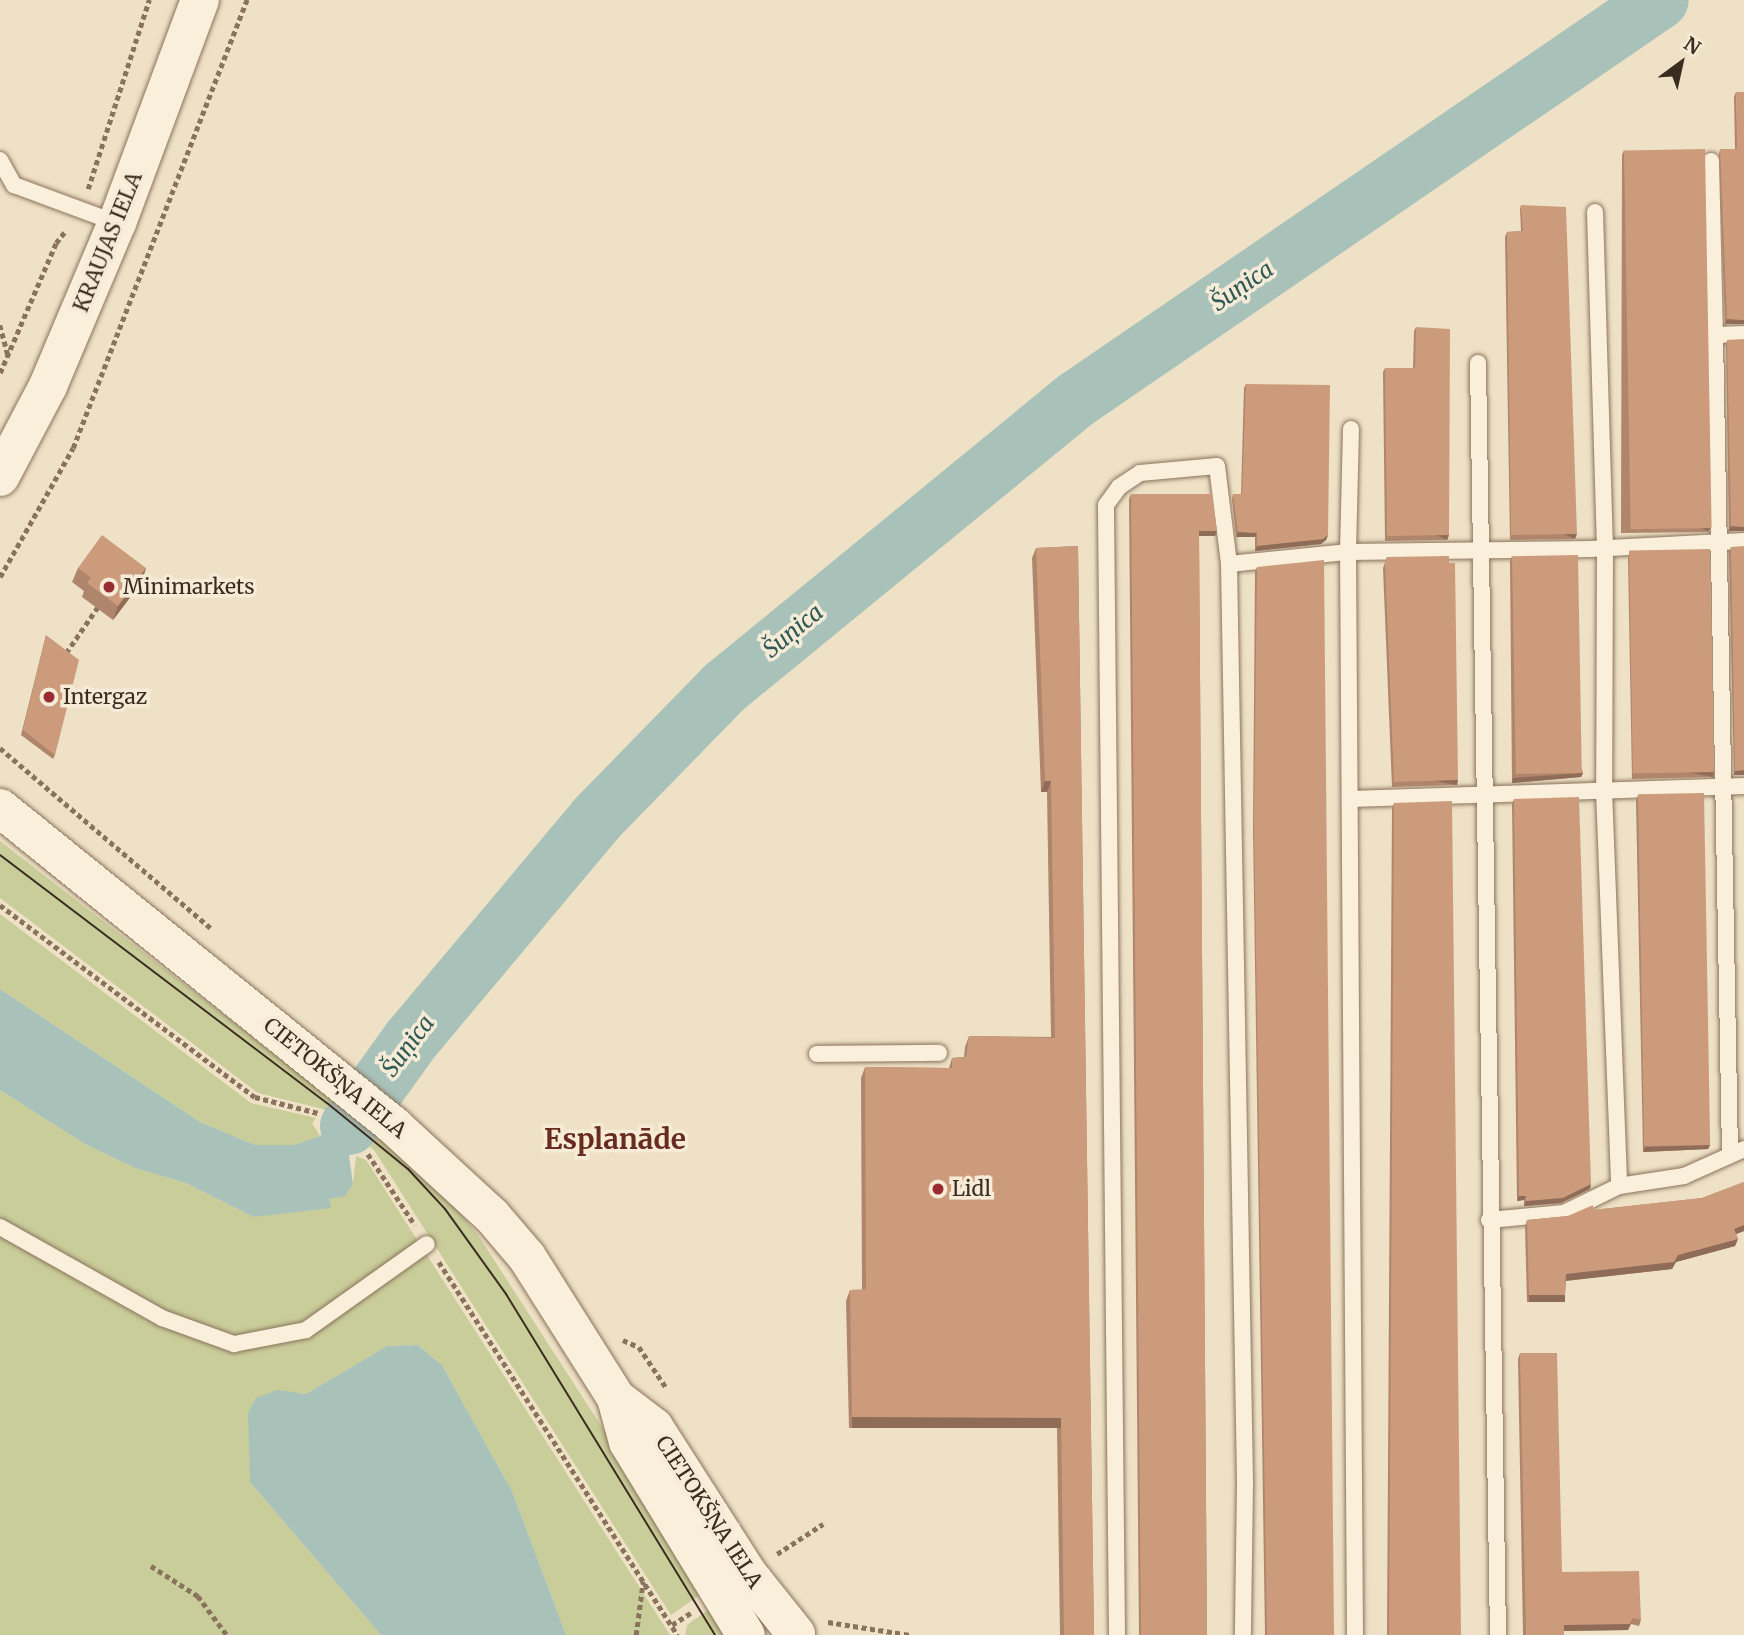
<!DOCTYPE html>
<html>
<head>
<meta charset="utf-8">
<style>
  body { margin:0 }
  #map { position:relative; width:1744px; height:1635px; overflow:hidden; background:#eee1c6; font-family:Merriweather,serif }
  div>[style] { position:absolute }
  .green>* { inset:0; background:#c9cd9a }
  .water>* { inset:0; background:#a8c2b9 }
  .pier>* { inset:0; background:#eee1c6; transform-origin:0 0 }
  .river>* { height:58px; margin:-29px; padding:0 29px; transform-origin:29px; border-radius:29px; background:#a8c2b9 }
  .path>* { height:4.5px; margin-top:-2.25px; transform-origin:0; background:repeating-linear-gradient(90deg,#8a735c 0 5px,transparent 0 8.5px) }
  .roads { filter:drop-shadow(0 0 2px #8a735c) drop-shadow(0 0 2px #8a735c) }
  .service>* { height:16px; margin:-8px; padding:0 8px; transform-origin:8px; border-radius:8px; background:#f9efda }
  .tertiary>* { height:38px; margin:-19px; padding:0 19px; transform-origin:19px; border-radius:19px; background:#f9efda }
  .tram>* { height:2px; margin:-1px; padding:0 1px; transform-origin:1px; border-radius:1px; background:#3a2c1f }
  .wall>* { inset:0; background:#af856b }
  .shaded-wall>* { inset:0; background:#8f6c57; transform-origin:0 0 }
  .building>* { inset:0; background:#cc9b7c; transform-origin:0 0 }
  .dots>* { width:19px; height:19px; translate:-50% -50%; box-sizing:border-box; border:4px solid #f6ebd6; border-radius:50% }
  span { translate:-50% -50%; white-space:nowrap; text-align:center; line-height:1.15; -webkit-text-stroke:7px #f6ebd6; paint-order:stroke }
  .street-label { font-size:21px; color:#3a2c1f }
  .poi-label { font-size:21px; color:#3a2c1f }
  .left { translate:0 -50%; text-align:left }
  .water-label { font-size:23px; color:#2f5a56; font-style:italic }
  .district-label { font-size:28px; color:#672b1f; font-weight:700 }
  .north { position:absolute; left:1646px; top:28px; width:70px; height:70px; -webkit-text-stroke:5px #f6ebd6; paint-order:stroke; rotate:33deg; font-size:19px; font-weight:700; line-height:28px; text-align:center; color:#3a2c1f }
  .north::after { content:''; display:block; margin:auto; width:24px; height:32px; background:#3a2c1f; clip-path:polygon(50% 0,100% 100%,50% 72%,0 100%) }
</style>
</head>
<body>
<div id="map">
  <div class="green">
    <i style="clip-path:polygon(0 841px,331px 1098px,440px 1189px,478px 1235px,707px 1590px,671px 1615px,374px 1150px,323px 1109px,258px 1093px,0 898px)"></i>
    <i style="clip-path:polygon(0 914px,251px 1103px,316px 1118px,312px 1123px,320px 1136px,294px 1145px,255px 1145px,200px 1122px,0 989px)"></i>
    <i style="clip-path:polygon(0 1090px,85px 1144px,135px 1168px,186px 1183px,254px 1217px,329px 1199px,353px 1184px,356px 1156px,366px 1160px,670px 1635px,566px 1635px,512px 1491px,442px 1365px,418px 1345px,387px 1346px,306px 1394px,277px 1391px,250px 1482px,381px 1635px,0 1635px)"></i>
    <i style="clip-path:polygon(714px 1606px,733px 1635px,685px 1635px,687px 1625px)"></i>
  </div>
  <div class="water">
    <i style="clip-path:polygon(0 989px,200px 1122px,255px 1145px,294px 1145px,320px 1136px,383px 1054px,410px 1072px,349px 1156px,353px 1184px,345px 1196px,329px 1199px,331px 1208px,254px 1217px,186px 1183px,135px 1168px,85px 1144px,0 1090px)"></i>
    <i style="clip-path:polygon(418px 1345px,442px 1365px,512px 1491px,566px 1635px,381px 1635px,250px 1482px,248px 1413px,256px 1398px,277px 1390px,306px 1394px,387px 1346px)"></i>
  </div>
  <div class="pier">
    <i style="left:372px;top:1062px;width:40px;height:84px;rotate:37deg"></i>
  </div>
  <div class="river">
    <i style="left:349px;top:1126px;width:105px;rotate:-54.3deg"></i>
    <i style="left:410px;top:1041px;width:291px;rotate:-50deg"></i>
    <i style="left:597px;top:818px;width:183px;rotate:-45.7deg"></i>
    <i style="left:725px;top:687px;width:455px;rotate:-39.3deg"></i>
    <i style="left:1077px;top:399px;width:706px;rotate:-34.39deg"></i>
  </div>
  <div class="path">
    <i style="left:88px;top:189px;width:199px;rotate:-72.1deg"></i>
    <i style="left:0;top:325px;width:30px;rotate:75deg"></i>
    <i style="left:0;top:373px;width:142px;rotate:-66.7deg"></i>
    <i style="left:56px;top:243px;width:16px;rotate:-52deg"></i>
    <i style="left:0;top:577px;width:148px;rotate:-60.5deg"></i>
    <i style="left:73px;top:448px;width:481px;rotate:-68.8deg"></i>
    <i style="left:66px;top:653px;width:55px;rotate:-55.4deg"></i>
    <i style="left:0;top:748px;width:279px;rotate:40.5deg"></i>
    <i style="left:0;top:905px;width:319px;rotate:37deg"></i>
    <i style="left:255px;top:1097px;width:65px;rotate:14.3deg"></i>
    <i style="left:368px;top:1154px;width:85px;rotate:56.5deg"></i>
    <i style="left:439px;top:1262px;width:443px;rotate:57.4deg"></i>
    <i style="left:623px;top:1340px;width:17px;rotate:24deg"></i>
    <i style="left:639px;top:1347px;width:50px;rotate:56.3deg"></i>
    <i style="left:777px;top:1554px;width:55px;rotate:-33.1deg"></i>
    <i style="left:151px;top:1566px;width:56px;rotate:32.6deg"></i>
    <i style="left:198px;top:1596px;width:49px;rotate:53.4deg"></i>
    <i style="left:828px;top:1622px;width:83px;rotate:9deg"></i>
    <i style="left:672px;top:1625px;width:24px;rotate:-33deg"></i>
    <i style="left:636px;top:1635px;width:54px;rotate:-82.6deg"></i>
  </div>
  <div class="roads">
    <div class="service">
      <i style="left:0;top:160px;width:29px;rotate:61deg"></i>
      <i style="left:14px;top:185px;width:110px;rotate:20.3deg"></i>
      <i style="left:1711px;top:161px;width:174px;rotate:88.7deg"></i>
      <i style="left:1595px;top:212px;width:336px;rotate:88.3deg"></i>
      <i style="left:1605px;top:548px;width:242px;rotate:90.2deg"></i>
      <i style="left:1604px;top:790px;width:396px;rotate:87.8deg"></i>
      <i style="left:1478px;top:363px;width:1272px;rotate:89.1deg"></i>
      <i style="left:1351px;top:429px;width:123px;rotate:91.4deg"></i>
      <i style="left:1348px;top:552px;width:1083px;rotate:89.63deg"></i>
      <i style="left:1229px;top:564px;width:120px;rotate:-5.8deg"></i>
      <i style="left:1348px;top:552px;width:243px;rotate:-0.7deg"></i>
      <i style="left:1591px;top:549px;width:153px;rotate:-3deg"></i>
      <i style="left:1351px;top:799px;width:393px;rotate:-1.9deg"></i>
      <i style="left:817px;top:1054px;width:122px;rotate:-0.5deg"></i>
      <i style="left:1730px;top:1154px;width:819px;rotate:-91.05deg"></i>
      <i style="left:1715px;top:335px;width:29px;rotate:-2deg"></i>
      <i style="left:1489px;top:1220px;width:75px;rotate:-5.3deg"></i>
      <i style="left:1564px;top:1213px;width:61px;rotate:-26.1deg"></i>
      <i style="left:1619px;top:1186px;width:66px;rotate:-8.7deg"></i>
      <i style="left:1684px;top:1176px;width:66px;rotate:-24.2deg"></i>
      <i style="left:0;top:1227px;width:186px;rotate:29.3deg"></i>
      <i style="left:162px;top:1318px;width:77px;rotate:19.9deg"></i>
      <i style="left:234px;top:1344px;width:73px;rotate:-11deg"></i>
      <i style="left:306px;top:1330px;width:148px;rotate:-35.4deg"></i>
      <i style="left:1117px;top:1635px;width:1130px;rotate:-90.56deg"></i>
      <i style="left:1106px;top:505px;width:22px;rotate:-54deg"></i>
      <i style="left:1119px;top:487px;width:25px;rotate:-34deg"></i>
      <i style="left:1140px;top:473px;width:77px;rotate:-5.2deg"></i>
      <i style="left:1217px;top:466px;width:99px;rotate:83deg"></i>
      <i style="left:1229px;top:564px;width:920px;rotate:89deg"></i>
      <i style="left:1245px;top:1484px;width:151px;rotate:90.8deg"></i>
    </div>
    <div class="tertiary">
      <i style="left:0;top:477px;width:103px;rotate:-62.2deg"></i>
      <i style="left:48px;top:386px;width:177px;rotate:-67.1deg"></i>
      <i style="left:117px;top:223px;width:238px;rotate:-69.6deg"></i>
      <i style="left:0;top:808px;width:505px;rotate:38.89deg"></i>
      <i style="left:393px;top:1125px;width:134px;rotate:42.6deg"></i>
      <i style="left:492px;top:1216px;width:54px;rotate:49.5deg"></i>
      <i style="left:527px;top:1257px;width:167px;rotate:57.7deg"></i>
      <i style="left:616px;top:1398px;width:46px;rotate:74.7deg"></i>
      <i style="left:628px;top:1442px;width:226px;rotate:58.6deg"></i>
      <i style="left:616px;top:1398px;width:48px;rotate:37.3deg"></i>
      <i style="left:654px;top:1427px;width:174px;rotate:57.4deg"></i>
      <i style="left:748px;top:1574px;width:77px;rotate:51.3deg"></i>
    </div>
  </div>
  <div class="tram">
    <i style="left:0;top:855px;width:410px;rotate:37.2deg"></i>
    <i style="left:327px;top:1103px;width:104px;rotate:39.2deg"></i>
    <i style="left:408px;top:1169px;width:54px;rotate:47.2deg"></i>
    <i style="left:445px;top:1209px;width:105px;rotate:54.3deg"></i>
    <i style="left:506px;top:1294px;width:400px;rotate:58.5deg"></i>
  </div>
  <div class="wall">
    <i style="clip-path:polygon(1736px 92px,1744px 324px,1725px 324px,1719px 154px,1720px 149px,1735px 149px,1734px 97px)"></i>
    <i style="clip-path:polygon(1624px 150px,1710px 528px,1708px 532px,1621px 533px,1622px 155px)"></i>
    <i style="clip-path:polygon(1521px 205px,1575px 539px,1510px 540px,1505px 237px,1507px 232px,1521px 231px,1520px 209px)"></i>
    <i style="clip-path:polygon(1416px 327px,1449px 535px,1447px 540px,1385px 541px,1383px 372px,1385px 368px,1413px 368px,1414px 331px)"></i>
    <i style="clip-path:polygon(1727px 340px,1744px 531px,1729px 531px,1726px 345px)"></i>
    <i style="clip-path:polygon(1246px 384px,1328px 535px,1326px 540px,1321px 544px,1255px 551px,1255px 537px,1236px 537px,1232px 499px,1233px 494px,1241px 494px,1244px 388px)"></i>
    <i style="clip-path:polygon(1131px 494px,1217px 531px,1215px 536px,1199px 536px,1207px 1635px,1139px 1635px,1129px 499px)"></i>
    <i style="clip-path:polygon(1078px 546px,1094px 1635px,1060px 1635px,1057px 1428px,849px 1428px,846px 1301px,850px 1290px,862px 1290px,861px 1078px,865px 1067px,949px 1068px,952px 1058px,964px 1057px,965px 1047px,969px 1036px,1051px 1037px,1047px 792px,1041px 792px,1032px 558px,1036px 548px)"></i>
    <i style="clip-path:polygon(1731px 547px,1744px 775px,1734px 775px,1729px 552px)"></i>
    <i style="clip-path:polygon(1629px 553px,1714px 772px,1713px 777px,1632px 779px,1628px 558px)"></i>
    <i style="clip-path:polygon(1512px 556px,1583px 773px,1581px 777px,1512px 783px,1510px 561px)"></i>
    <i style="clip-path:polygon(1387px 557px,1457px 785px,1392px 787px,1383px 568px)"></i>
    <i style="clip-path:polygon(1257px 567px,1334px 1635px,1265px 1635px,1253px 829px,1255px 572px)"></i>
    <i style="clip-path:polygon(78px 568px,146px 568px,141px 583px,113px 620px,82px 597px,84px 591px,72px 582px)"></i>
    <i style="clip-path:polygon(46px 635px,55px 755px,53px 759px,21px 735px)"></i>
    <i style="clip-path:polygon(1638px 795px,1710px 1145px,1708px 1149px,1643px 1152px,1636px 800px)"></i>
    <i style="clip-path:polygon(1514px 799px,1590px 1189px,1561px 1203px,1524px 1206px,1524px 1200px,1517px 1201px,1512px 804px)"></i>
    <i style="clip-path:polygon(1394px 803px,1461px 1635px,1387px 1635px,1392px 808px)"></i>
    <i style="clip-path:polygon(1744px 1182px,1744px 1231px,1736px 1234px,1738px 1239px,1735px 1246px,1676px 1262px,1672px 1269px,1566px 1281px,1565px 1295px,1563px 1302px,1527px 1302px,1525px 1227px,1527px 1220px,1568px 1216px,1593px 1210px,1702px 1198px)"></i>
    <i style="clip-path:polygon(1520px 1353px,1562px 1572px,1641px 1620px,1639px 1626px,1631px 1624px,1628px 1630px,1564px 1631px,1564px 1635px,1523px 1635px,1518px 1359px)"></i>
  </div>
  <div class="shaded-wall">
    <i style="clip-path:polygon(1727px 319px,1744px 320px,1744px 324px,1725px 324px)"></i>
    <i style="clip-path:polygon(1731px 526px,1744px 527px,1744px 531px,1729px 531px)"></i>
    <i style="left:1710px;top:528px;width:4px;height:87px;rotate:117deg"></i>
    <i style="clip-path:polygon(1199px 531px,1217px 531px,1215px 536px,1198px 536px)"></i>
    <i style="clip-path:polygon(1238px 532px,1257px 533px,1255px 537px,1236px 537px)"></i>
    <i style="left:1577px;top:534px;width:5px;height:66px;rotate:112deg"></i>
    <i style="clip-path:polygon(1328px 535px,1326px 540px,1321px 544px,1255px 551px,1257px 546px)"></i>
    <i style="left:1449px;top:535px;width:5px;height:62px;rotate:112deg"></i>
    <i style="clip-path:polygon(146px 568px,141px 583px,113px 620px,118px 606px)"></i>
    <i style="clip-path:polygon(1744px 770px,1744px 775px,1734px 775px,1735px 771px)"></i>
    <i style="left:1714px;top:772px;width:5px;height:80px;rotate:101deg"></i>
    <i style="clip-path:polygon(1583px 773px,1581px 777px,1512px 783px,1513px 778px)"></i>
    <i style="left:1458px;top:780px;width:5px;height:64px;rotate:101deg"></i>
    <i style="clip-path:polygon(1045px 781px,1051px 781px,1047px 792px,1041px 792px)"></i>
    <i style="clip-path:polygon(1710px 1145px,1708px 1149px,1643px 1152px,1645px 1147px)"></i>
    <i style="clip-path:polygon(1591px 1184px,1590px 1189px,1561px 1203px,1524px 1206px,1526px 1201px)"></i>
    <i style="clip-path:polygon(1519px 1196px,1526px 1196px,1524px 1200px,1517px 1201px)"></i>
    <i style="clip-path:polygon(1744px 1225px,1744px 1231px,1731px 1236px,1734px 1229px)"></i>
    <i style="clip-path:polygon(1738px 1239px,1735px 1246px,1676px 1262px,1672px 1269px,1563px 1281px,1566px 1274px,1678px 1255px)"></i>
    <i style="left:1529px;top:1295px;width:36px;height:7px"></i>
    <i style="left:852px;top:1417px;width:209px;height:11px"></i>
    <i style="clip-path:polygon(1633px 1618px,1628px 1630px,1561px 1631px,1564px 1625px)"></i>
  </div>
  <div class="building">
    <i style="clip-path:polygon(1736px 92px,1744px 92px,1744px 320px,1727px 319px,1720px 149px,1737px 149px)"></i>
    <i style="left:1705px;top:149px;width:379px;height:81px;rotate:89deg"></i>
    <i style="clip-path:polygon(1521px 205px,1566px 207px,1577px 534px,1511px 535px,1507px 232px,1523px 231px)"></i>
    <i style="clip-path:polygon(1416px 327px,1450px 329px,1449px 535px,1387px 536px,1385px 368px,1415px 368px)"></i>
    <i style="clip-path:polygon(1744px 339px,1744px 527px,1731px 526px,1727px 340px)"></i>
    <i style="clip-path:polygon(1246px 384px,1330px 385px,1328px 535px,1323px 539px,1257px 546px,1257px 533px,1238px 532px,1233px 494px,1242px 494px)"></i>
    <i style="clip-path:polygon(1131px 494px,1212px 494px,1217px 531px,1199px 531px,1207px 1635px,1141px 1635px)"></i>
    <i style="clip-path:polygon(102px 535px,146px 568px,118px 606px,87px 583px,91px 578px,78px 568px)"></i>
    <i style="clip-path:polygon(1078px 546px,1094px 1635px,1064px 1635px,1061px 1418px,852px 1417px,850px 1290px,866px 1289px,865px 1067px,952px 1068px,952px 1058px,966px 1057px,969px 1036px,1055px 1038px,1051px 781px,1045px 781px,1036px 548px)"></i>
    <i style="clip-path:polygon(1744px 546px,1744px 770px,1735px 771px,1731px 547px)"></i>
    <i style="left:1710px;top:549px;width:223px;height:81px;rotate:89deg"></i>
    <i style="left:1578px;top:555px;width:218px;height:66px;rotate:89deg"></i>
    <i style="clip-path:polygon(1449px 556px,1449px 563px,1455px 563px,1458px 780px,1394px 782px,1385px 563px,1387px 557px)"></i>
    <i style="clip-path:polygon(1324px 560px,1334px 1635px,1267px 1635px,1254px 824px,1257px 567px)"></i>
    <i style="clip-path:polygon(46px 635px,79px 660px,55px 755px,23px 730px)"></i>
    <i style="left:1704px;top:793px;width:352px;height:66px;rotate:89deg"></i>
    <i style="clip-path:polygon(1579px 797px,1591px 1184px,1563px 1198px,1526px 1201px,1526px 1196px,1519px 1196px,1514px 799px)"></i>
    <i style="clip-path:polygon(1452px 801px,1461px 1635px,1389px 1635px,1394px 803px)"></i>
    <i style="clip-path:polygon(1744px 1182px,1744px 1225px,1734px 1229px,1738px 1239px,1678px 1255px,1674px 1262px,1566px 1274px,1565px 1295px,1529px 1295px,1527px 1220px,1568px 1216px,1593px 1205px,1593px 1210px,1702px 1198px)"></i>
    <i style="clip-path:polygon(1520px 1353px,1557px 1353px,1562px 1572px,1639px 1571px,1641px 1620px,1633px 1618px,1630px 1624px,1564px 1625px,1564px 1635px,1526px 1635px)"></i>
  </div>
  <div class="dots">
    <i style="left:109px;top:587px;background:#992c30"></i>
    <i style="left:49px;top:697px;background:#992c30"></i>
    <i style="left:938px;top:1189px;background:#992c30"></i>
  </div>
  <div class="street-label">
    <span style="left:108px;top:242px;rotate:-68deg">KRAUJAS IELA</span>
    <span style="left:335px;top:1078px;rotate:39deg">CIETOKŠŅA IELA</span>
    <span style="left:709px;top:1512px;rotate:57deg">CIETOKŠŅA IELA</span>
  </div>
  <div class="poi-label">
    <span class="left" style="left:123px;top:587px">Minimarkets</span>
    <span class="left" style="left:63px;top:697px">Intergaz</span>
    <span class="left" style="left:952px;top:1189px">Lidl</span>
  </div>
  <div class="water-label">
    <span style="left:1242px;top:286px;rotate:-34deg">Šuņica</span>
    <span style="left:793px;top:631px;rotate:-39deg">Šuņica</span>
    <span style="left:408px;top:1046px;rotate:-53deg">Šuņica</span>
  </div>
  <div class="district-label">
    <span style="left:615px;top:1139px">Esplanāde</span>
  </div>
  <div class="north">N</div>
</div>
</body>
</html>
